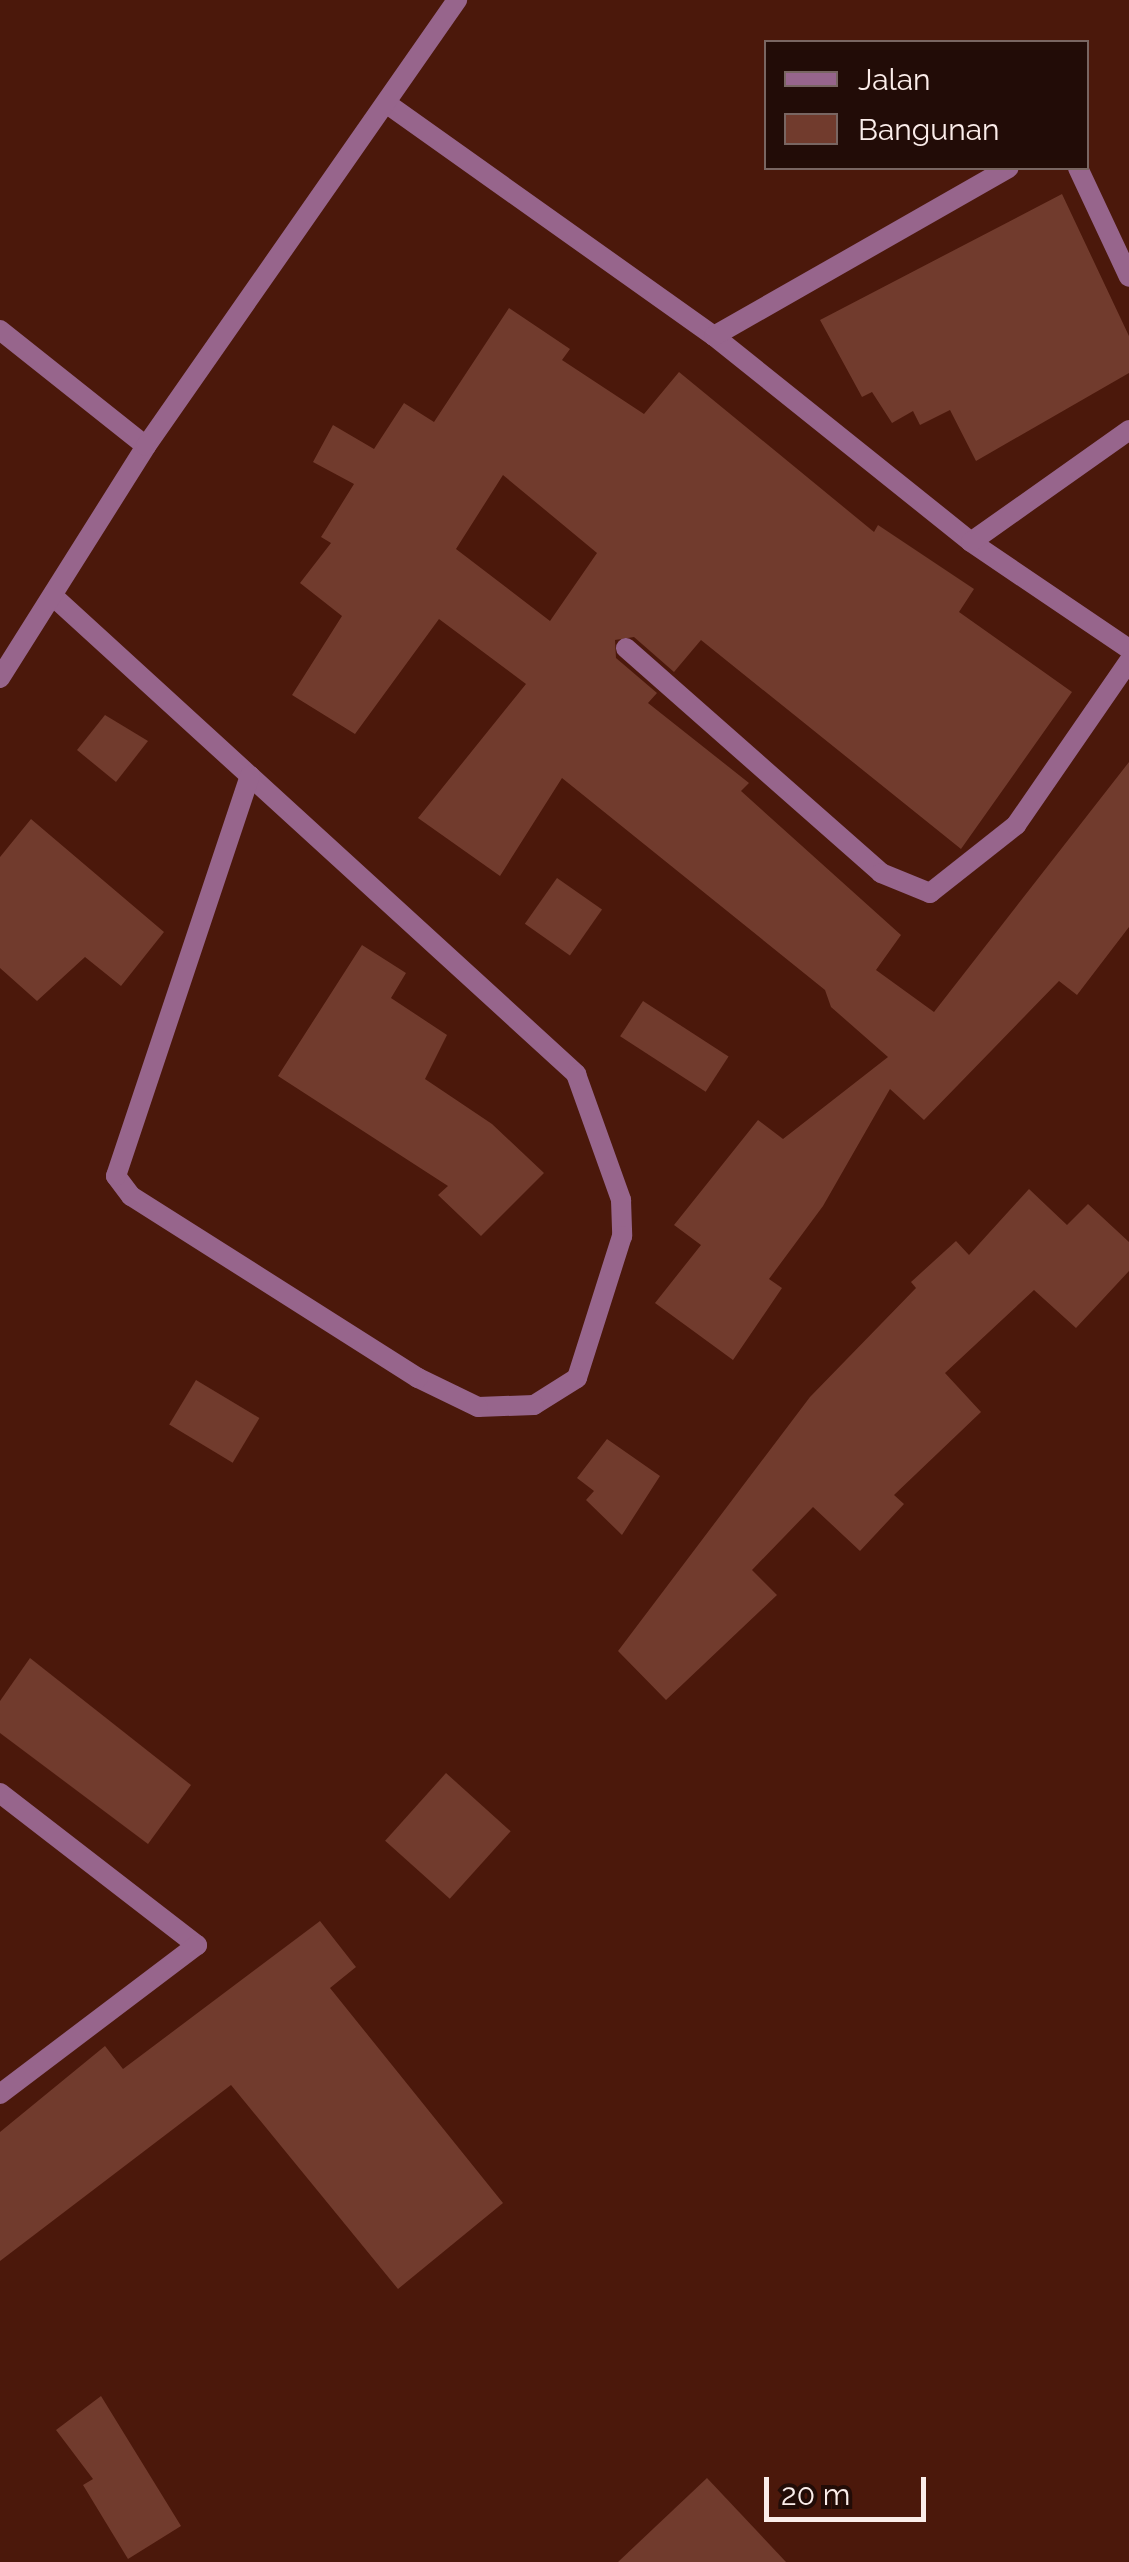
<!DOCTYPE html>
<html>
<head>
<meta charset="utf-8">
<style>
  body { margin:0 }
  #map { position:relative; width:1129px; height:2562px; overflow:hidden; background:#4b180b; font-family:Raleway,sans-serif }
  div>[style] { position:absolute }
  .building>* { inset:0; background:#713b2d; transform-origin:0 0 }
  .service>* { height:20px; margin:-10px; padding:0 10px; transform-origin:10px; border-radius:10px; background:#97658c }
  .minor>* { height:20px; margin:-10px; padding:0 10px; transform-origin:10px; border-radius:10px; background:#97658c }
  span { translate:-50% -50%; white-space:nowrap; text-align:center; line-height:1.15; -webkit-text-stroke:10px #220c07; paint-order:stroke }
  .legend { position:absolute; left:764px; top:40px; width:325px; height:130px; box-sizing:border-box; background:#220c07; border:2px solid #796662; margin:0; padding:12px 18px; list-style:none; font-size:30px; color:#fbedea }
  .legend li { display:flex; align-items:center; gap:20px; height:50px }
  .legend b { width:50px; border:2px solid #796662 }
  .scale { position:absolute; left:764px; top:2477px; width:162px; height:45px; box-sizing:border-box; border:5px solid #fbedea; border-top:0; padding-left:12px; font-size:30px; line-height:35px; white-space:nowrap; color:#fbedea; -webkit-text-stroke:8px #220c07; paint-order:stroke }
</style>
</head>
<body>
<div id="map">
  <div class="building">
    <i style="clip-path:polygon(1062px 194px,1129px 336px,1129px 373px,976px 461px,950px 410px,920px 425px,913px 411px,892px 423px,872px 392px,862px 397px,820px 320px)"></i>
    <i style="clip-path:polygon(evenodd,509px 308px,570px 349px,562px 360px,644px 414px,679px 372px,874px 532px,878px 525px,974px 589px,959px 612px,1072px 692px,961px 849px,701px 640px,674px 672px,634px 637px,615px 640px,616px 658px,657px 693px,648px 703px,749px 783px,741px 791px,901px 935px,876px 970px,934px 1012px,1129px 762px,1129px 927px,1077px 995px,1059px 981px,924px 1120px,890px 1089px,823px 1206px,769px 1279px,782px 1288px,733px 1360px,655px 1303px,701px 1245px,674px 1225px,758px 1120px,783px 1139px,888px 1057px,831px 1007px,825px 990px,562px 778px,500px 876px,418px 818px,526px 684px,439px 619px,355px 734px,292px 695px,342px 616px,300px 583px,331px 543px,321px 537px,354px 484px,313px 462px,333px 425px,374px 449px,404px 403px,434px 422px,509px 308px,503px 475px,597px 553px,550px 621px,456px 549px,503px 475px)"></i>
    <i style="clip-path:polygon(105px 715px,148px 741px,116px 782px,77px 750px)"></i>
    <i style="clip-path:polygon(31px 819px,164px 932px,121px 986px,85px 957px,37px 1001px,0 968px,0 857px)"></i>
    <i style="left:557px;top:878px;width:55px;height:56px;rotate:35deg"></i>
    <i style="clip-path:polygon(362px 945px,406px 973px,391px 998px,447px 1035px,425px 1079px,492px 1124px,544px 1173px,481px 1236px,438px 1195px,448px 1186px,278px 1076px)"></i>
    <i style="left:643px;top:1001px;width:102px;height:42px;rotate:33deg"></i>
    <i style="clip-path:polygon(1029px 1189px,1067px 1225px,1088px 1204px,1129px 1242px,1129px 1271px,1076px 1328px,1034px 1290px,945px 1373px,981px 1412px,894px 1495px,904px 1504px,860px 1551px,813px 1507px,752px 1570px,777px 1595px,666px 1700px,618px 1651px,810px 1397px,916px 1288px,911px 1282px,956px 1241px,969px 1255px)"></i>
    <i style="left:196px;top:1380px;width:74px;height:52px;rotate:31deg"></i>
    <i style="clip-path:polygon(607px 1439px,660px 1476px,622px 1535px,586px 1500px,594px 1491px,577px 1478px)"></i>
    <i style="clip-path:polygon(30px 1658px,191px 1785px,148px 1844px,0 1733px,0 1701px)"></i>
    <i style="left:446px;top:1773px;width:87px;height:91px;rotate:42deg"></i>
    <i style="clip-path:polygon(320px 1921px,356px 1967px,330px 1988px,503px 2203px,398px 2289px,231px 2085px,0 2261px,0 2132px,105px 2046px,123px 2069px)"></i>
    <i style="clip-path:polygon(101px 2396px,181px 2526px,128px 2559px,83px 2485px,93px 2479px,56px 2430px)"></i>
    <i style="clip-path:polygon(707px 2478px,786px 2562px,618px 2562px)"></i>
  </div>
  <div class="service">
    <i style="left:54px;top:597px;width:265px;rotate:42.4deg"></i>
    <i style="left:250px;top:776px;width:442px;rotate:42.4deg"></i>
    <i style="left:576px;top:1074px;width:134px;rotate:70.3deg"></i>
    <i style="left:621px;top:1200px;width:36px;rotate:88deg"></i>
    <i style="left:622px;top:1236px;width:149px;rotate:107.6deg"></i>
    <i style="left:577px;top:1378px;width:51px;rotate:147.9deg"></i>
    <i style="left:534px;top:1405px;width:56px;rotate:178deg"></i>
    <i style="left:478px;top:1407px;width:67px;rotate:-154.2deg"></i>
    <i style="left:418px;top:1378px;width:340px;rotate:-147.6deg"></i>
    <i style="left:131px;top:1196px;width:25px;rotate:-127deg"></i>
    <i style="left:116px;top:1176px;width:422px;rotate:-71.5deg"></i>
    <i style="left:0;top:1793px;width:249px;rotate:37.7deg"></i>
  </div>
  <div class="minor">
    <i style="left:386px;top:103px;width:402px;rotate:35.4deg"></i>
    <i style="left:714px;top:336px;width:329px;rotate:38.7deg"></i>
    <i style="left:971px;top:542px;width:191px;rotate:34.1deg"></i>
    <i style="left:1078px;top:168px;width:120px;rotate:64.9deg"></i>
    <i style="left:0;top:330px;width:186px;rotate:38.5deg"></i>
    <i style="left:714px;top:336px;width:339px;rotate:-29.7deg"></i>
    <i style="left:971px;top:542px;width:194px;rotate:-35.3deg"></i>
    <i style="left:626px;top:648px;width:340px;rotate:41.4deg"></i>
    <i style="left:881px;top:873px;width:53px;rotate:22.2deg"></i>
    <i style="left:930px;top:893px;width:110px;rotate:-38.3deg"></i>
    <i style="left:1016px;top:825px;width:199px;rotate:-55.4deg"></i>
    <i style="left:0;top:678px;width:274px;rotate:-57.8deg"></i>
    <i style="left:146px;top:446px;width:544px;rotate:-55.11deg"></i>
    <i style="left:0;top:2094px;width:247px;rotate:-37.1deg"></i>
  </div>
  <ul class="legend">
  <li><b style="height:12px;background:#97658c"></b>Jalan</li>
  <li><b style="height:28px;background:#713b2d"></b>Bangunan</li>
  </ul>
  <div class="scale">20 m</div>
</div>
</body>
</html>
